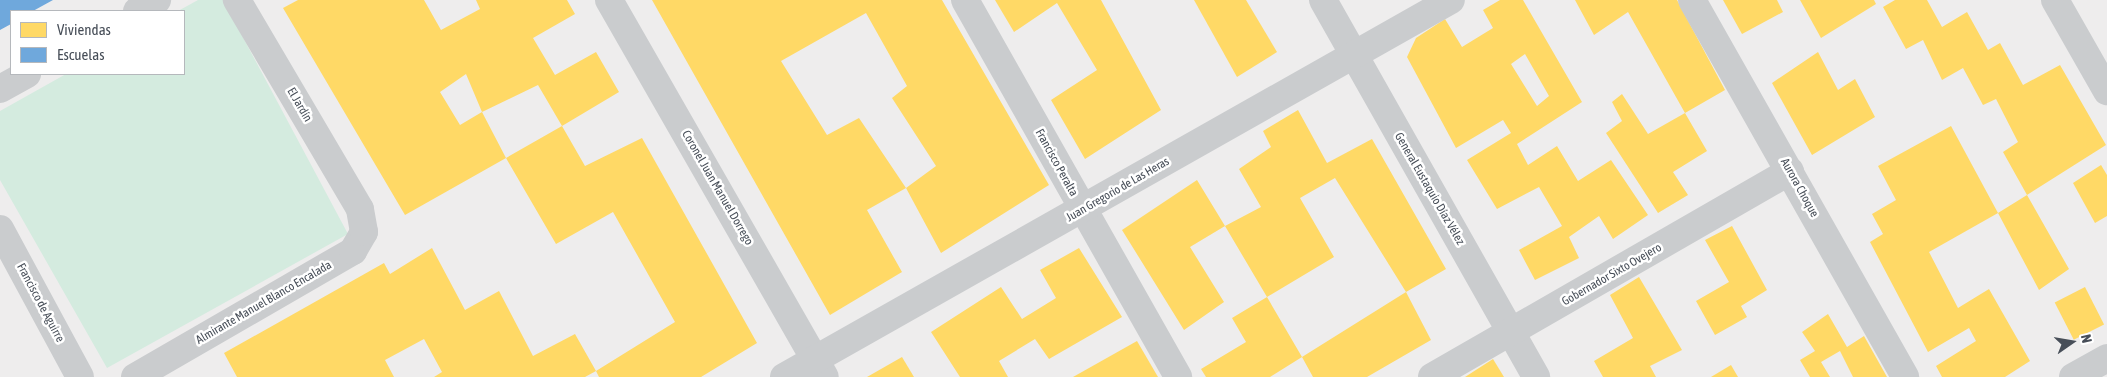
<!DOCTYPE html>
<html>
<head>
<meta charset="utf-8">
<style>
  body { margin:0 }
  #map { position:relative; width:2107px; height:377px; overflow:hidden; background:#eeeded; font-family:"Asap Condensed",sans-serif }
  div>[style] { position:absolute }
  .green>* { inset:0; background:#d4ebdf }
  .homes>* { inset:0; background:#ffd966; transform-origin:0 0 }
  .schools>* { inset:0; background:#6fa8dc }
  .minor>* { height:28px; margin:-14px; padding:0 14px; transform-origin:14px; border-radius:14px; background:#caccce }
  span { translate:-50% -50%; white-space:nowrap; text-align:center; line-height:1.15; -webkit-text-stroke:5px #fff; paint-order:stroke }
  .street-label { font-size:12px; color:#474e58 }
  .legend { position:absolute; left:10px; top:10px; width:175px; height:65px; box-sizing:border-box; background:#fff; border:1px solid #b5b8bc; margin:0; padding:6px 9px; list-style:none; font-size:15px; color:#474e58 }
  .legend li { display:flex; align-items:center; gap:10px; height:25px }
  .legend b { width:25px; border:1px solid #b5b8bc }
  .north { position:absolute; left:2047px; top:317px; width:50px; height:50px; -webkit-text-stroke:4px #fff; paint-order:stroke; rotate:77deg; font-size:14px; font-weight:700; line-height:20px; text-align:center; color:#474e58 }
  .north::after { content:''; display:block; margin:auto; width:18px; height:22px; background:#474e58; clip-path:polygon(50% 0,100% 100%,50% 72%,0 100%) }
</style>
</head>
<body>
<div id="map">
  <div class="green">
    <i style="clip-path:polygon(198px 0,223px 0,348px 234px,107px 368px,0 180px,0 111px,66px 74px,184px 74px,184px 11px,178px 11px)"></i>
  </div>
  <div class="homes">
    <i style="clip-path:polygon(298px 0,424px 0,441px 30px,480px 9px,476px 0,567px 0,575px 14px,533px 38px,555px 75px,596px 52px,619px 92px,562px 126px,538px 85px,482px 112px,466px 74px,440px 92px,460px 125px,482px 112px,506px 158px,405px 215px,283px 8px)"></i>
    <i style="clip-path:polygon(evenodd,652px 0,942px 0,1049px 185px,941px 253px,906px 188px,867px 210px,902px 272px,830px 315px,652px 0,866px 13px,907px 86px,892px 98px,936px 166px,906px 188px,859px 118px,827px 135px,781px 61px,866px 13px)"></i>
    <i style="clip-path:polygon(995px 0,1101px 0,1161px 110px,1085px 159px,1051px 100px,1097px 70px,1057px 3px,1014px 32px)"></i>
    <i style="clip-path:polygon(1194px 0,1246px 0,1277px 52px,1237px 77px)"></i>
    <i style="clip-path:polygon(evenodd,1500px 0,1523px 0,1582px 102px,1517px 144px,1528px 165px,1557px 146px,1578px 181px,1611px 160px,1648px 215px,1613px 239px,1599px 216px,1569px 237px,1579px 258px,1535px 280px,1519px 250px,1562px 226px,1539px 187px,1497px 209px,1467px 160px,1511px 133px,1503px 120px,1456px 148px,1407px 57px,1416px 38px,1445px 19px,1462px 47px,1493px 28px,1483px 10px,1500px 0,1525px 54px,1549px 96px,1537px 106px,1511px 64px,1525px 54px)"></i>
    <i style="clip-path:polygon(1575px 0,1677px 0,1725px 90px,1685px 113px,1628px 12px,1594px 35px)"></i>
    <i style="clip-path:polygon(1723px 0,1777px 0,1783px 12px,1742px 34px)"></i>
    <i style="clip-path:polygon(1800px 0,1874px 0,1876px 4px,1821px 38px)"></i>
    <i style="clip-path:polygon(1895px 0,1927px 0,1942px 27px,1967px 12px,1988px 50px,2000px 43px,2023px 85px,2060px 65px,2106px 145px,2027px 195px,2069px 269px,2039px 290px,1998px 213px,1929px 252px,1958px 308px,1989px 289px,2030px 361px,2005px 377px,1942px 377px,1936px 366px,1976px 341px,1969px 328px,1928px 352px,1870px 242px,1883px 234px,1872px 214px,1896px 200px,1878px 166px,1951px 126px,1998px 213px,2027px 195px,2003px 152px,2018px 142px,1996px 99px,1983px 105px,1963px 68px,1942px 80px,1923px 40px,1906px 49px,1883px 7px)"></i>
    <i style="clip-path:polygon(1818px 52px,1838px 90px,1855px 79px,1875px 117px,1812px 155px,1772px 83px)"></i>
    <i style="clip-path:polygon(1622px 94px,1648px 134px,1685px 113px,1707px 151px,1673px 172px,1688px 195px,1658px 213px,1606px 133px,1622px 121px,1612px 102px)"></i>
    <i style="clip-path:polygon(1298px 110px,1327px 163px,1372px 139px,1446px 269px,1406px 292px,1335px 178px,1300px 198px,1334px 257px,1267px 297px,1225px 226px,1261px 207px,1239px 169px,1271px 147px,1263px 131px)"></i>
    <i style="clip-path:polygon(562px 126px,585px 166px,642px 138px,757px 343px,701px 377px,599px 377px,596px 371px,675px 322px,613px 212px,556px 244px,506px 158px)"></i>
    <i style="clip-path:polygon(2101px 165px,2107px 175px,2107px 216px,2095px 223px,2073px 183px)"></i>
    <i style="clip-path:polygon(1197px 180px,1225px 226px,1190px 247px,1224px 302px,1184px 330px,1122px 230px)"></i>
    <i style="clip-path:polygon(1732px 226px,1767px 290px,1741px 306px,1747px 317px,1715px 335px,1696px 301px,1729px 282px,1705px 240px)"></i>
    <i style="clip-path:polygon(432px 248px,465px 310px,499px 291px,533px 356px,575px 334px,596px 371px,585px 377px,434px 377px,442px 372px,424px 339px,385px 360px,394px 377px,237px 377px,224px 353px,384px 263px,390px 274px)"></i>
    <i style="clip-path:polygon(1079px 248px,1122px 317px,1049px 359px,1035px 339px,999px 361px,1008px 377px,960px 377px,931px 332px,1001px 287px,1022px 319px,1056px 298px,1040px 270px)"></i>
    <i style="clip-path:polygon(1639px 277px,1682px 350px,1650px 366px,1656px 377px,1603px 377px,1594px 361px,1633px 338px,1610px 295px)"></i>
    <i style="left:2085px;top:287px;width:42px;height:34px;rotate:63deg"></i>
    <i style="clip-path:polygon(1406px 292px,1431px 340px,1367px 377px,1313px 377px,1302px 357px,1270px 377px,1206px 377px,1201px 369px,1246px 342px,1232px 318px,1267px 297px,1302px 357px)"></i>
    <i style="clip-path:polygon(1828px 314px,1847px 347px,1864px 336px,1887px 377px,1853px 377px,1840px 351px,1821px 362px,1830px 377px,1810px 377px,1800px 360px,1815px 351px,1802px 332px)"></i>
    <i style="clip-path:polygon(1137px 341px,1158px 377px,1073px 377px)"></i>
    <i style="clip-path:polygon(902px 357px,914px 377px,867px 377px)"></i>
    <i style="clip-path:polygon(1493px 359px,1504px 377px,1465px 377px)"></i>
    <i style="clip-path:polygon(1731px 365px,1738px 377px,1711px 377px)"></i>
  </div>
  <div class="schools">
    <i style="clip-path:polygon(0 0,53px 0,33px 11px,11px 11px,11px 24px,0 30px)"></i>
  </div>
  <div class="minor">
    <i style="left:609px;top:0;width:434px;rotate:60.2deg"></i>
    <i style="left:965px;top:0;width:433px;rotate:60.5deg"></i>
    <i style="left:1323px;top:0;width:433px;rotate:60.5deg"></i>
    <i style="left:1692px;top:0;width:433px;rotate:60.5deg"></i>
    <i style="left:2055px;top:0;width:105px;rotate:60.3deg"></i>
    <i style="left:137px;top:11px;width:23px;rotate:-29deg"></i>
    <i style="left:0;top:89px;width:31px;rotate:-29deg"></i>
    <i style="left:0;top:229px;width:168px;rotate:61.6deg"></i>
    <i style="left:135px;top:377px;width:252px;rotate:-30deg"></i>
    <i style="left:353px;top:251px;width:22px;rotate:-60deg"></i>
    <i style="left:364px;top:232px;width:23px;rotate:-100deg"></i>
    <i style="left:360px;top:209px;width:243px;rotate:-120.5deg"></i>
    <i style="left:784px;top:377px;width:766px;rotate:-29.48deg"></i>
    <i style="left:1432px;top:377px;width:413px;rotate:-29.9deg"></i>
    <i style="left:2073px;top:377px;width:39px;rotate:-29deg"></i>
  </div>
  <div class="street-label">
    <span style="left:299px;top:105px;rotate:60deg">El Jardín</span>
    <span style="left:1056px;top:163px;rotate:61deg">Francisco Peralta</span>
    <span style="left:717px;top:188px;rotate:60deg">Coronel Juan Manuel Dorrego</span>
    <span style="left:1799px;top:188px;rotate:61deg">Aurora Choque</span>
    <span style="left:1429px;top:189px;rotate:60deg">General Eustaquio Díaz Vélez</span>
    <span style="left:1118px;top:190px;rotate:-30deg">Juan Gregorio de Las Heras</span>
    <span style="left:1612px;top:275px;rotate:-30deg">Gobernador Sixto Ovejero</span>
    <span style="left:40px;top:303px;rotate:62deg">Francisco de Aguirre</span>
    <span style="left:264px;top:303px;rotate:-30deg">Almirante Manuel Blanco Encalada</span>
  </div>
  <ul class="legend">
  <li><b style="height:14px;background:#ffd966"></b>Viviendas</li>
  <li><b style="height:14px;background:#6fa8dc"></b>Escuelas</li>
  </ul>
  <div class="north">N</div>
</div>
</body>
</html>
